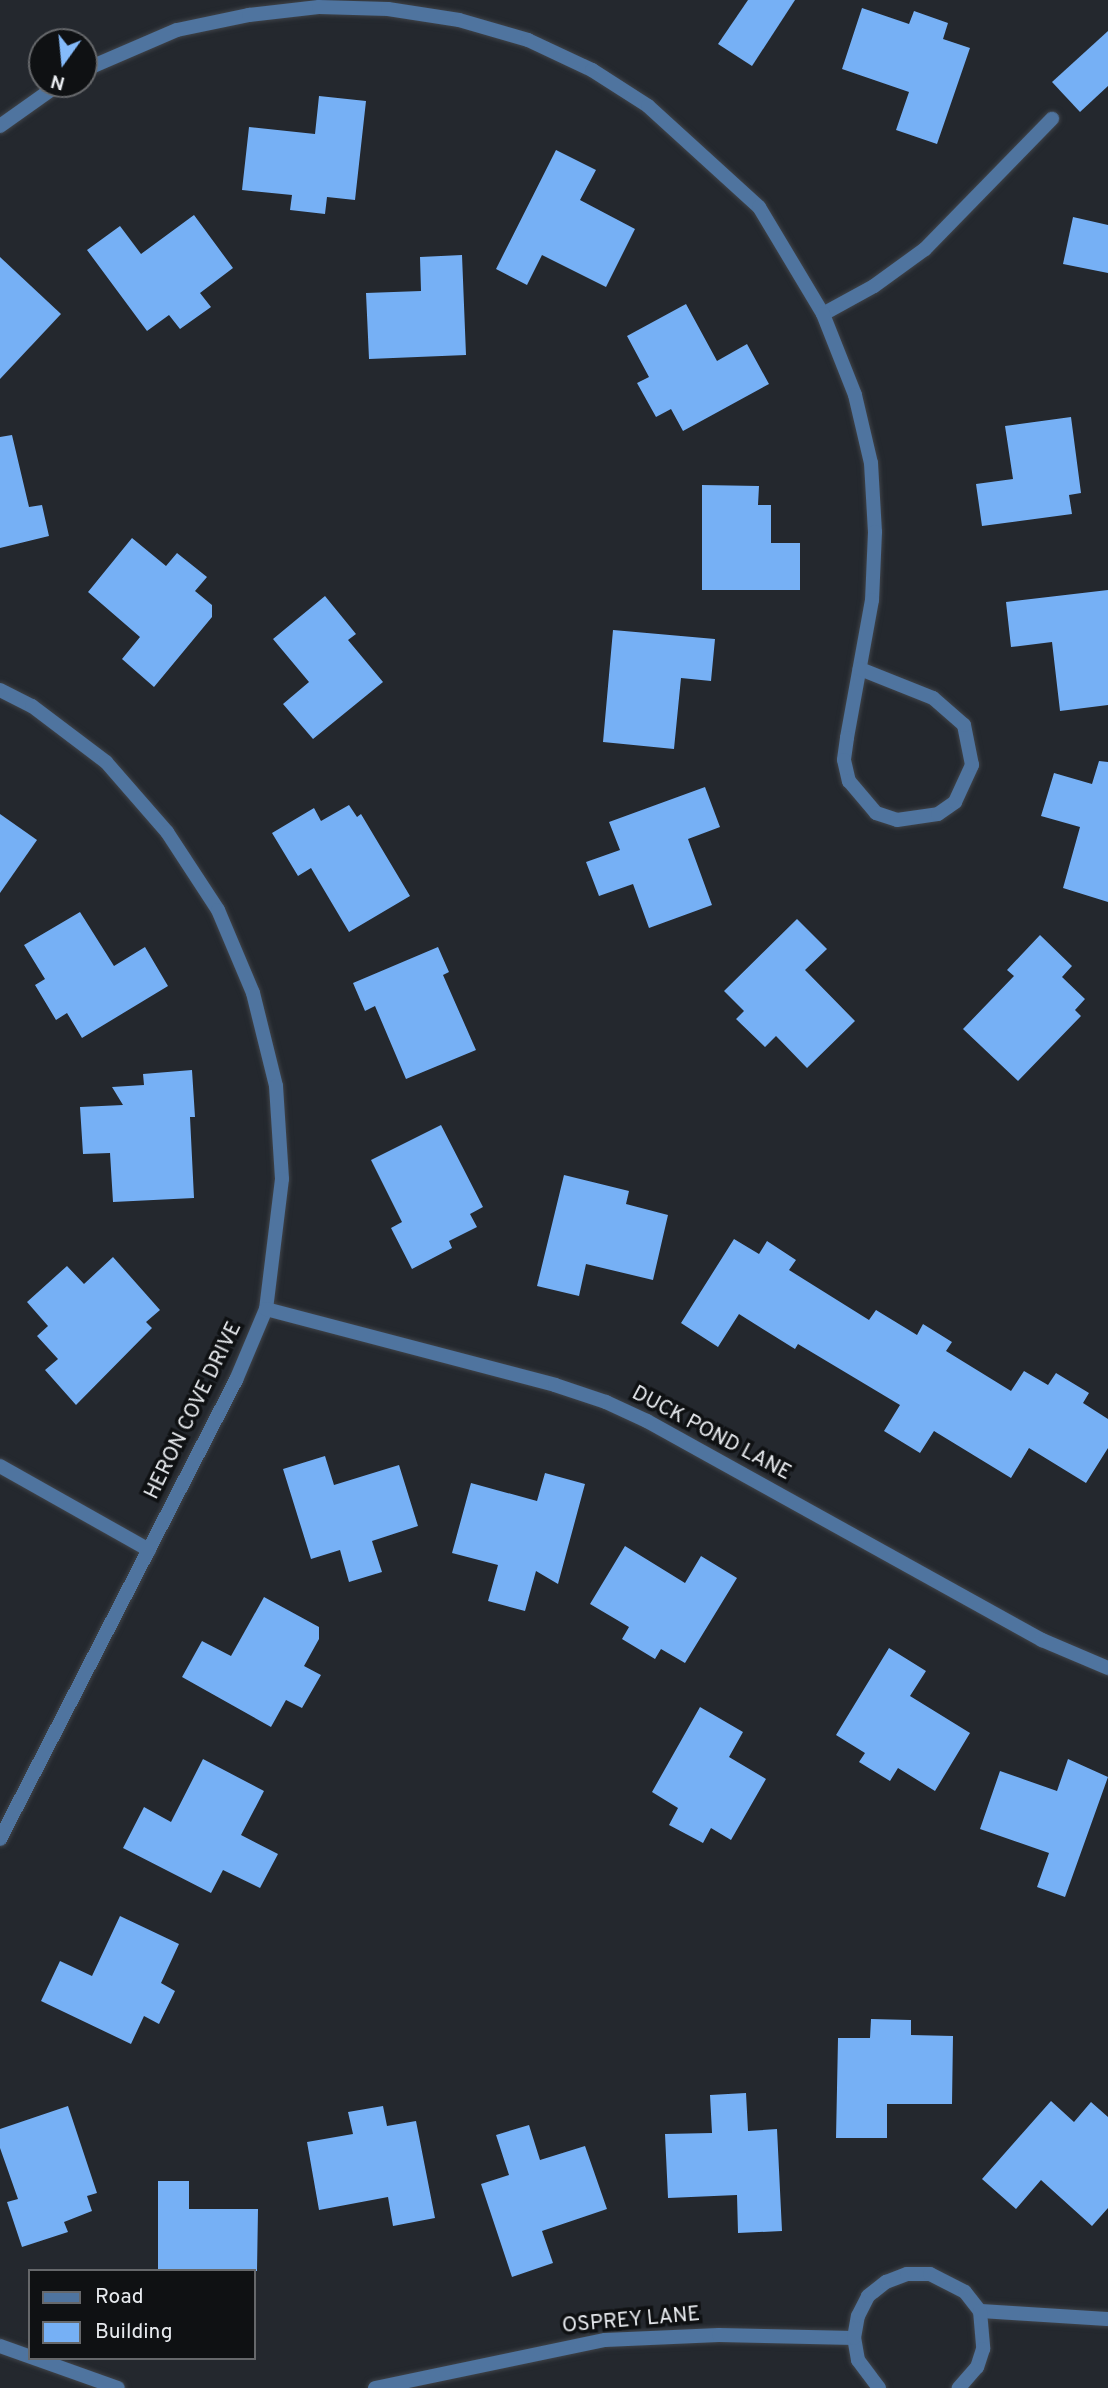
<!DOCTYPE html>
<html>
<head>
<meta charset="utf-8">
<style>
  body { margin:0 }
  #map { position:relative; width:1108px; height:2388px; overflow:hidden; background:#24282e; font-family:Overpass,sans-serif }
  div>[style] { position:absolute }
  .building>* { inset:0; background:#76b0f5 }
  .roads { filter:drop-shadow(0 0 2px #3f4349) drop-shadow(0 0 2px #3f4349) }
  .service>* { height:14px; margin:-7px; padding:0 7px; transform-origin:7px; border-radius:7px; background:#4f749f }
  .minor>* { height:14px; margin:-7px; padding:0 7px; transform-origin:7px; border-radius:7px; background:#4f749f }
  span { translate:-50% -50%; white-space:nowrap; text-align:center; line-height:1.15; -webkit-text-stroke:7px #0f1113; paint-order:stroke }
  .street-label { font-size:21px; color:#e8ebef }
  .legend { position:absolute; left:28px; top:2269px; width:228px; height:91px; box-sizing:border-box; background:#0f1113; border:2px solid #66686b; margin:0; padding:9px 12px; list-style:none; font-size:21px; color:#e8ebef }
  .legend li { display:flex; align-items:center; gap:14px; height:35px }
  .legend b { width:35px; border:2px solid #66686b }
  .north { position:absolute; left:28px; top:28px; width:70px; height:70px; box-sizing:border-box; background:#0f1113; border:2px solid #66686b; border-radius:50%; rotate:195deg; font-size:19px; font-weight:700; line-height:28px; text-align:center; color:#e8ebef }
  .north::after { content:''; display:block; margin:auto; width:24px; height:32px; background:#85bbfb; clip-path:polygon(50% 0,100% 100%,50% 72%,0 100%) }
</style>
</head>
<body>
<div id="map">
  <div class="building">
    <i style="clip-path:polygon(748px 0,795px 0,752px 66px,718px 44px)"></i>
    <i style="clip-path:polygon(862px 8px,909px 24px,914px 11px,948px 23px,943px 39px,970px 48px,937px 144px,896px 130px,909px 92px,842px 69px)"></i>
    <i style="clip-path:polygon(1108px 31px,1108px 86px,1080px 112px,1052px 82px)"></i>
    <i style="clip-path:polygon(319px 96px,366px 101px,355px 200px,327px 197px,325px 214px,290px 210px,292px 195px,242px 190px,249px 127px,315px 134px)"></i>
    <i style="clip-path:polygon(556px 150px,596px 170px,580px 200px,635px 229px,606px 287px,542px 255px,527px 285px,496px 269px)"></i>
    <i style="clip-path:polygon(194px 215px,233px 268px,200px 293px,211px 307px,180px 329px,169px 315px,147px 331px,87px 250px,120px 226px,141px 254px)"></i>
    <i style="clip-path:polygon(1073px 217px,1108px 225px,1108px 273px,1063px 264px)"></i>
    <i style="clip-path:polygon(462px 255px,466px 355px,369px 359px,366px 293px,421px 291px,420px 257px)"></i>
    <i style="clip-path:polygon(0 257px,61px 314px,0 379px)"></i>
    <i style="clip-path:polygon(686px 304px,717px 361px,747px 344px,769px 384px,683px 431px,671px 409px,656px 417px,637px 383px,649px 377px,627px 336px)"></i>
    <i style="clip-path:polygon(1071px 417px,1081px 493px,1069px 495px,1072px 514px,982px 526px,976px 484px,1013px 479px,1005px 426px)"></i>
    <i style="clip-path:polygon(12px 435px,29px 507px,42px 505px,49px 536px,0 548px,0 437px)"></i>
    <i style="clip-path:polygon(702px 485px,759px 486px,758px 505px,771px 505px,771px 543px,800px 543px,800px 590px,702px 590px)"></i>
    <i style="clip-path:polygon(132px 538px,166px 566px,177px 553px,207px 577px,195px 591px,212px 605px,212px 617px,154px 687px,122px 659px,140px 637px,88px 592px)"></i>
    <i style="clip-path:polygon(1108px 590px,1108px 705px,1060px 711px,1052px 642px,1011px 647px,1006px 602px)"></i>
    <i style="clip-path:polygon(325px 596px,356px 634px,348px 640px,383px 682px,313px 739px,283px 704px,309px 682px,273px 639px)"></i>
    <i style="clip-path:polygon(613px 630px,715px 639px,711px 681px,681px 678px,674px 749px,603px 742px)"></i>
    <i style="clip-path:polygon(1099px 761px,1108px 762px,1108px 902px,1063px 888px,1080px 827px,1041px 816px,1054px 773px,1092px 784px)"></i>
    <i style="clip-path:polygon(705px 787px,720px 827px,688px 839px,712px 905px,649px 928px,633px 884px,599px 896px,586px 862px,620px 850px,609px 822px)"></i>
    <i style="clip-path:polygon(349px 805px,357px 817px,361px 814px,410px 896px,349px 932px,311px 868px,298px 876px,272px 833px,314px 808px,321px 821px)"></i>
    <i style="clip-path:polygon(0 814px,37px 840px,0 893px)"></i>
    <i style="clip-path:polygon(80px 912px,114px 966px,145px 947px,168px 986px,82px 1038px,67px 1013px,56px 1020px,35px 985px,45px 979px,24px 945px)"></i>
    <i style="clip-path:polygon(797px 919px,827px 949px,805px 970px,855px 1021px,807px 1068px,776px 1036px,765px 1047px,736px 1019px,744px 1011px,724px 991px)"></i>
    <i style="clip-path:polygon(1040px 935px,1072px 966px,1062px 977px,1085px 999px,1075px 1010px,1081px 1016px,1018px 1081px,963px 1029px,1014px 976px,1007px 970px)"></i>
    <i style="clip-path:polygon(438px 947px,449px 972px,443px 975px,476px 1050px,406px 1079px,375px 1006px,365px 1011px,353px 983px)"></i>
    <i style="clip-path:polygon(192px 1070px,195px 1117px,190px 1117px,194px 1198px,113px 1202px,110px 1153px,83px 1154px,80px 1107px,123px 1105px,112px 1087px,144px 1085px,143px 1074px)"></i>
    <i style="clip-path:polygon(441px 1125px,483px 1207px,470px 1214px,477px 1227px,449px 1241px,452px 1248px,412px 1269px,391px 1228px,402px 1222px,371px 1160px)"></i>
    <i style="clip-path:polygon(564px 1175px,629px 1191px,626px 1204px,668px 1215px,653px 1280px,586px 1264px,579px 1296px,537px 1286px)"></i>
    <i style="clip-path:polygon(734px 1239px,759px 1254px,767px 1241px,796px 1260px,789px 1270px,869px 1320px,876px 1310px,917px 1335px,923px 1324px,952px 1342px,946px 1351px,1011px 1391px,1024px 1371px,1048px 1385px,1056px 1373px,1089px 1393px,1083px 1403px,1108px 1419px,1108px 1448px,1086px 1483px,1029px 1448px,1011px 1478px,934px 1431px,920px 1453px,884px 1431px,900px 1405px,798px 1344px,795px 1349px,739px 1314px,718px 1347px,681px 1323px)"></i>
    <i style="clip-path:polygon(113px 1257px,160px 1310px,146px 1322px,152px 1328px,76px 1405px,45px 1370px,58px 1359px,37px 1336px,48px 1326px,27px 1302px,67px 1266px,84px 1284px)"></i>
    <i style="clip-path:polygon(325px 1456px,334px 1485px,399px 1465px,418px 1526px,372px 1541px,382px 1572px,349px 1582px,340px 1550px,311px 1559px,283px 1469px)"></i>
    <i style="clip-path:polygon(545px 1473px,585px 1484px,558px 1584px,536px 1571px,525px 1611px,488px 1601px,498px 1565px,452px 1553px,471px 1483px,537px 1501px)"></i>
    <i style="clip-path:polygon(625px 1546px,685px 1583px,701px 1556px,737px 1578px,685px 1663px,661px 1649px,655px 1659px,622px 1639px,629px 1627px,590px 1604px)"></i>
    <i style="clip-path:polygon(264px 1597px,319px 1627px,319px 1639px,304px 1666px,321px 1675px,302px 1708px,286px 1700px,271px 1727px,182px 1677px,202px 1641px,231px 1656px)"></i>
    <i style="clip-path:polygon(889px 1648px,926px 1671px,910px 1696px,970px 1733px,935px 1791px,898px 1768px,890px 1781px,859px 1762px,865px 1753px,836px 1735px)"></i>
    <i style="clip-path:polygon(700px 1707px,743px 1732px,729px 1757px,766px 1779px,731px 1840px,711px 1828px,703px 1843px,669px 1825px,678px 1808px,652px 1792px)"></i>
    <i style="clip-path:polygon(203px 1759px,264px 1791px,241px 1835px,278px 1854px,260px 1888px,223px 1870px,211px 1893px,123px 1848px,144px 1807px,171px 1822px)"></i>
    <i style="clip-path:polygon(1068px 1759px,1108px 1777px,1065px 1897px,1037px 1887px,1049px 1853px,980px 1829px,1000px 1771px,1057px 1791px)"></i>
    <i style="clip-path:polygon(120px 1916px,179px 1944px,161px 1983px,175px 1991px,159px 2024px,144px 2016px,131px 2044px,41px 2001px,60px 1961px,92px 1976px)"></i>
    <i style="clip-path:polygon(871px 2019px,911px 2020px,911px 2035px,953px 2036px,952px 2104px,887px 2104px,887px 2138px,836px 2138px,838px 2038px,870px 2038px)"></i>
    <i style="clip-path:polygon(746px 2093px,748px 2131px,777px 2129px,782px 2231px,738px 2233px,737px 2195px,668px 2198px,665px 2134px,712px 2133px,710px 2095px)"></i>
    <i style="clip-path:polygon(1051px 2101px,1074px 2122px,1091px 2102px,1108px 2117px,1108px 2208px,1092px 2226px,1041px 2180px,1016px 2209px,982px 2179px)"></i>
    <i style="clip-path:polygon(68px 2106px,97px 2193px,87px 2196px,92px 2211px,64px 2222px,68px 2232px,22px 2247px,7px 2202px,18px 2199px,0 2148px,0 2129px)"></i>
    <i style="clip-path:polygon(383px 2106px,387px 2126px,416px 2121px,435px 2218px,393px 2226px,388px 2197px,319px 2210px,307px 2142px,353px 2134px,348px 2112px)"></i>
    <i style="clip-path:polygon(529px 2125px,540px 2160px,585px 2146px,607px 2209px,542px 2231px,553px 2263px,512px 2277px,481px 2184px,509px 2175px,496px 2135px)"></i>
    <i style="clip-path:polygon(158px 2181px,189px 2181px,189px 2209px,258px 2209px,257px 2271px,158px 2271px)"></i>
  </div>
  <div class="roads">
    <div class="service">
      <i style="left:823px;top:314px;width:58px;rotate:-28.8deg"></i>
      <i style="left:874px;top:286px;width:63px;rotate:-36deg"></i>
      <i style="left:925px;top:249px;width:182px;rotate:-45.7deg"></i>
      <i style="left:0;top:1466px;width:171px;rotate:29.4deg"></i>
      <i style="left:980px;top:2311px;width:128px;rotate:3.6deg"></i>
    </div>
    <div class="minor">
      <i style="left:84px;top:70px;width:101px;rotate:-23.3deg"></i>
      <i style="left:177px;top:30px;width:74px;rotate:-11.8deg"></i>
      <i style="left:249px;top:15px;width:70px;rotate:-6.5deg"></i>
      <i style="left:319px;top:7px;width:69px;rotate:1.7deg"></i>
      <i style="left:388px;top:9px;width:72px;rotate:8.8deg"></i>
      <i style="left:459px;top:20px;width:72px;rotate:16.2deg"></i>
      <i style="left:528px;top:40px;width:71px;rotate:25.1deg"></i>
      <i style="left:592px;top:70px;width:67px;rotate:32.7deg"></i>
      <i style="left:648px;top:106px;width:150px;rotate:42.3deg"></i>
      <i style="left:759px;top:207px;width:125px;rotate:59.1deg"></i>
      <i style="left:823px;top:314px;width:87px;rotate:68.4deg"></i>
      <i style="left:855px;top:395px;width:70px;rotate:76.8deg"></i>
      <i style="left:871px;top:463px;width:69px;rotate:86.7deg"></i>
      <i style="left:875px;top:532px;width:68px;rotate:92.5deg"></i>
      <i style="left:872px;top:600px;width:140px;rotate:100.3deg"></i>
      <i style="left:847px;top:738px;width:22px;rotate:98deg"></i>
      <i style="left:844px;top:760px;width:22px;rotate:77deg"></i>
      <i style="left:849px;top:781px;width:42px;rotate:49.8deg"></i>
      <i style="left:876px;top:813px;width:22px;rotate:18deg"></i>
      <i style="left:897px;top:820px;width:41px;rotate:-8.3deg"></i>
      <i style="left:938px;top:814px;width:21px;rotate:-35deg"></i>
      <i style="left:955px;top:802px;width:41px;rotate:-65.3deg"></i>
      <i style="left:972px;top:765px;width:41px;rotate:-101.3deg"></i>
      <i style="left:964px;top:725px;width:41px;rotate:-138.9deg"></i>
      <i style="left:933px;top:698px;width:79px;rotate:-158.3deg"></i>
      <i style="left:0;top:126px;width:72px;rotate:-35.4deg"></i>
      <i style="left:0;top:690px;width:36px;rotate:27deg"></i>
      <i style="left:32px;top:706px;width:93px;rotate:37.1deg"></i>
      <i style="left:106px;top:762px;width:93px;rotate:48.9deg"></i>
      <i style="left:167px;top:832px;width:93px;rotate:56.8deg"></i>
      <i style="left:218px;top:910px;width:90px;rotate:67.1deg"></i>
      <i style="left:253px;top:993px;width:96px;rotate:76.1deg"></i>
      <i style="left:276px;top:1086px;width:93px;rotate:86.3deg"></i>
      <i style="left:282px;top:1179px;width:131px;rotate:97deg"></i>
      <i style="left:266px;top:1309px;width:77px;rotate:112.9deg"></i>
      <i style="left:236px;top:1380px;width:516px;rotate:117.21deg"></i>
      <i style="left:266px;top:1309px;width:299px;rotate:14.7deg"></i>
      <i style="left:555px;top:1385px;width:54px;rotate:18.4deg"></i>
      <i style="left:606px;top:1402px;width:45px;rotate:24.9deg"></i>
      <i style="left:647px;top:1421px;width:452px;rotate:29deg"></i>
      <i style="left:1042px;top:1640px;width:72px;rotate:23deg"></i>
      <i style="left:0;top:2346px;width:125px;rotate:19.6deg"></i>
      <i style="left:375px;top:2388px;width:235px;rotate:-11.8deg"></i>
      <i style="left:605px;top:2340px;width:114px;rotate:-2.5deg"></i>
      <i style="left:719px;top:2335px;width:135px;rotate:1.3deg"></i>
      <i style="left:879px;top:2388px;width:35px;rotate:-127deg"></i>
      <i style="left:858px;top:2360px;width:22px;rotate:-100deg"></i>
      <i style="left:854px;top:2338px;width:22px;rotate:-80deg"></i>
      <i style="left:858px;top:2316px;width:22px;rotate:-63deg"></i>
      <i style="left:868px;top:2296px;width:23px;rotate:-38deg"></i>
      <i style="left:886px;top:2282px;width:22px;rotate:-21deg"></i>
      <i style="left:907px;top:2274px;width:23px"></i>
      <i style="left:930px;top:2274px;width:39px;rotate:27deg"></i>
      <i style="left:965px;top:2292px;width:24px;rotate:52deg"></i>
      <i style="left:980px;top:2311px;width:38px;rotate:85deg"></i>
      <i style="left:983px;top:2349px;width:19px;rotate:108deg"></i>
      <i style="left:977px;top:2367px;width:28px;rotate:131deg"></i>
    </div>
  </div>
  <div class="street-label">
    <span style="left:194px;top:1411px;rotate:-64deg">HERON COVE DRIVE</span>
    <span style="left:711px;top:1434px;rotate:28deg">DUCK POND LANE</span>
    <span style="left:631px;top:2321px;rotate:-5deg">OSPREY LANE</span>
  </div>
  <ul class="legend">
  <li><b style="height:9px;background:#4f749f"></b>Road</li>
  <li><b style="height:19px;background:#76b0f5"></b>Building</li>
  </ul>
  <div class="north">N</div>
</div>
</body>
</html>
